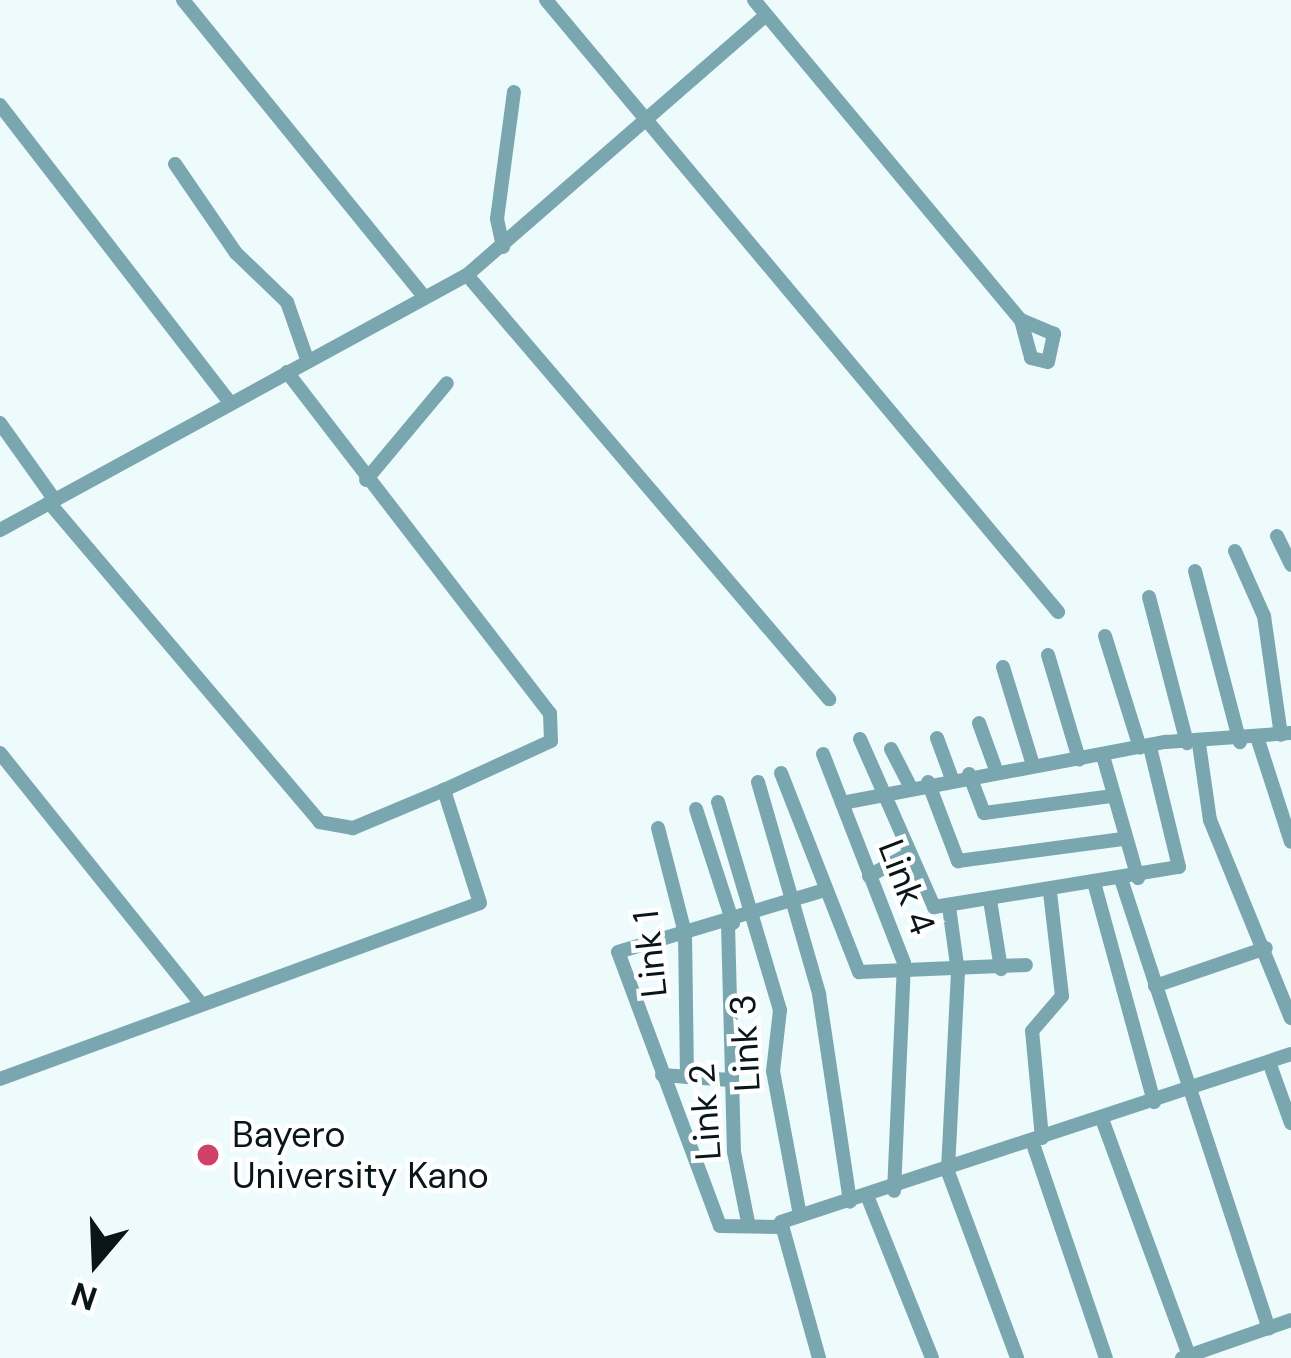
<!DOCTYPE html>
<html>
<head>
<meta charset="utf-8">
<style>
  body { margin:0 }
  #map { position:relative; width:1291px; height:1358px; overflow:hidden; background:#edfbfd; font-family:"DM Sans",sans-serif }
  div>[style] { position:absolute }
  .minor>* { height:14px; margin:-7px; padding:0 7px; transform-origin:7px; border-radius:7px; background:#7aa7af }
  .dots>* { width:33px; height:33px; translate:-50% -50%; box-sizing:border-box; border:6px solid #fff; border-radius:50% }
  span { translate:-50% -50%; white-space:nowrap; text-align:center; line-height:1.15; -webkit-text-stroke:9px #fff; paint-order:stroke }
  .street-label { font-size:36px; color:#091618 }
  .poi-label { font-size:36px; color:#091618 }
  .left { translate:0 -50%; text-align:left }
  .north { position:absolute; left:36px; top:1202px; width:120px; height:120px; -webkit-text-stroke:9px #fff; paint-order:stroke; rotate:199deg; font-size:33px; font-weight:700; line-height:48px; text-align:center; color:#091618 }
  .north::after { content:''; display:block; margin:auto; width:42px; height:54px; background:#091618; clip-path:polygon(50% 0,100% 100%,50% 72%,0 100%) }
</style>
</head>
<body>
<div id="map">
  <div class="minor">
    <i style="left:183px;top:0;width:382px;rotate:50.9deg"></i>
    <i style="left:546px;top:0;width:798px;rotate:50.08deg"></i>
    <i style="left:754px;top:0;width:417px;rotate:50.2deg"></i>
    <i style="left:1021px;top:320px;width:39px;rotate:75deg"></i>
    <i style="left:1031px;top:358px;width:17px;rotate:13deg"></i>
    <i style="left:1048px;top:362px;width:29px;rotate:-78deg"></i>
    <i style="left:1054px;top:334px;width:36px;rotate:-157deg"></i>
    <i style="left:0;top:105px;width:376px;rotate:52.3deg"></i>
    <i style="left:175px;top:164px;width:108px;rotate:55.6deg"></i>
    <i style="left:236px;top:253px;width:71px;rotate:43.9deg"></i>
    <i style="left:287px;top:302px;width:60px;rotate:70.7deg"></i>
    <i style="left:503px;top:247px;width:29px;rotate:-102deg"></i>
    <i style="left:497px;top:219px;width:128px;rotate:-82.4deg"></i>
    <i style="left:467px;top:275px;width:558px;rotate:49.51deg"></i>
    <i style="left:287px;top:372px;width:431px;rotate:52.4deg"></i>
    <i style="left:550px;top:713px;width:28px;rotate:88deg"></i>
    <i style="left:551px;top:741px;width:118px;rotate:155.4deg"></i>
    <i style="left:0;top:423px;width:93px;rotate:54.6deg"></i>
    <i style="left:366px;top:480px;width:126px;rotate:-50.1deg"></i>
    <i style="left:0;top:530px;width:532px;rotate:-28.64deg"></i>
    <i style="left:467px;top:275px;width:396px;rotate:-41deg"></i>
    <i style="left:1277px;top:536px;width:32px;rotate:64deg"></i>
    <i style="left:1235px;top:551px;width:71px;rotate:66deg"></i>
    <i style="left:1264px;top:616px;width:120px;rotate:81.9deg"></i>
    <i style="left:1195px;top:571px;width:177px;rotate:75.3deg"></i>
    <i style="left:1149px;top:597px;width:151px;rotate:75.4deg"></i>
    <i style="left:1105px;top:636px;width:117px;rotate:72.6deg"></i>
    <i style="left:1048px;top:655px;width:109px;rotate:73.4deg"></i>
    <i style="left:1003px;top:667px;width:102px;rotate:73deg"></i>
    <i style="left:979px;top:723px;width:50px;rotate:70.1deg"></i>
    <i style="left:937px;top:738px;width:40px;rotate:69.8deg"></i>
    <i style="left:860px;top:739px;width:184px;rotate:66.2deg"></i>
    <i style="left:934px;top:907px;width:248px;rotate:-9.3deg"></i>
    <i style="left:1179px;top:867px;width:123px;rotate:-103.6deg"></i>
    <i style="left:1258px;top:740px;width:107px;rotate:72.1deg"></i>
    <i style="left:1199px;top:744px;width:77px;rotate:81.8deg"></i>
    <i style="left:1210px;top:820px;width:214px;rotate:67.8deg"></i>
    <i style="left:891px;top:749px;width:42px;rotate:62.8deg"></i>
    <i style="left:0;top:753px;width:320px;rotate:51.3deg"></i>
    <i style="left:823px;top:754px;width:224px;rotate:68.8deg"></i>
    <i style="left:904px;top:963px;width:228px;rotate:92.5deg"></i>
    <i style="left:1103px;top:756px;width:127px;rotate:74deg"></i>
    <i style="left:781px;top:773px;width:214px;rotate:68.6deg"></i>
    <i style="left:859px;top:972px;width:167px;rotate:-2.4deg"></i>
    <i style="left:969px;top:774px;width:42px;rotate:69deg"></i>
    <i style="left:984px;top:813px;width:128px;rotate:-7.6deg"></i>
    <i style="left:758px;top:782px;width:221px;rotate:73.9deg"></i>
    <i style="left:819px;top:994px;width:210px;rotate:81.5deg"></i>
    <i style="left:928px;top:782px;width:85px;rotate:69.2deg"></i>
    <i style="left:958px;top:861px;width:166px;rotate:-7.6deg"></i>
    <i style="left:718px;top:802px;width:217px;rotate:73.4deg"></i>
    <i style="left:780px;top:1010px;width:61px;rotate:96.5deg"></i>
    <i style="left:773px;top:1071px;width:147px;rotate:79.4deg"></i>
    <i style="left:842px;top:803px;width:330px;rotate:-10.7deg"></i>
    <i style="left:1166px;top:742px;width:125px;rotate:-4.1deg"></i>
    <i style="left:696px;top:809px;width:120px;rotate:72deg"></i>
    <i style="left:658px;top:828px;width:108px;rotate:75.6deg"></i>
    <i style="left:685px;top:933px;width:144px;rotate:89.2deg"></i>
    <i style="left:869px;top:876px;width:43px;rotate:-28.9deg"></i>
    <i style="left:1122px;top:882px;width:470px;rotate:71.8deg"></i>
    <i style="left:1095px;top:886px;width:224px;rotate:74.7deg"></i>
    <i style="left:990px;top:900px;width:70px;rotate:80.9deg"></i>
    <i style="left:949px;top:907px;width:66px;rotate:82.1deg"></i>
    <i style="left:958px;top:972px;width:200px;rotate:92.9deg"></i>
    <i style="left:948px;top:1172px;width:198px;rotate:69.6deg"></i>
    <i style="left:728px;top:924px;width:228px;rotate:88.5deg"></i>
    <i style="left:734px;top:1152px;width:71px;rotate:78.7deg"></i>
    <i style="left:1155px;top:986px;width:117px;rotate:-18.9deg"></i>
    <i style="left:1269px;top:1062px;width:65px;rotate:70.2deg"></i>
    <i style="left:662px;top:1075px;width:68px;rotate:4.2deg"></i>
    <i style="left:0;top:1079px;width:511px;rotate:-20.14deg"></i>
    <i style="left:480px;top:903px;width:119px;rotate:-107.7deg"></i>
    <i style="left:444px;top:790px;width:99px;rotate:157.3deg"></i>
    <i style="left:353px;top:828px;width:34px;rotate:-170deg"></i>
    <i style="left:320px;top:822px;width:419px;rotate:-130.3deg"></i>
    <i style="left:1102px;top:1119px;width:252px;rotate:69.8deg"></i>
    <i style="left:1042px;top:1138px;width:107px;rotate:-95.3deg"></i>
    <i style="left:1032px;top:1031px;width:46px;rotate:-49.4deg"></i>
    <i style="left:1062px;top:996px;width:105px;rotate:-96.6deg"></i>
    <i style="left:1032px;top:1141px;width:229px;rotate:71.2deg"></i>
    <i style="left:868px;top:1198px;width:172px;rotate:68.2deg"></i>
    <i style="left:779px;top:1227px;width:59px;rotate:-179deg"></i>
    <i style="left:720px;top:1226px;width:292px;rotate:-110.4deg"></i>
    <i style="left:618px;top:952px;width:216px;rotate:-16.7deg"></i>
    <i style="left:819px;top:1358px;width:141px;rotate:-105.6deg"></i>
    <i style="left:781px;top:1222px;width:537px;rotate:-18.23deg"></i>
    <i style="left:1182px;top:1358px;width:115px;rotate:-19.2deg"></i>
  </div>
  <div class="dots">
    <i style="left:208px;top:1155px;background:#d04169"></i>
  </div>
  <div class="street-label">
    <span style="left:907px;top:887px;rotate:69deg">Link 4</span>
    <span style="left:650px;top:954px;rotate:-96deg">Link 1</span>
    <span style="left:745px;top:1043px;rotate:-93deg">Link 3</span>
    <span style="left:705px;top:1112px;rotate:-94deg">Link 2</span>
  </div>
  <div class="poi-label">
    <span class="left" style="left:232px;top:1155px">Bayero<br>University Kano</span>
  </div>
  <div class="north">N</div>
</div>
</body>
</html>
